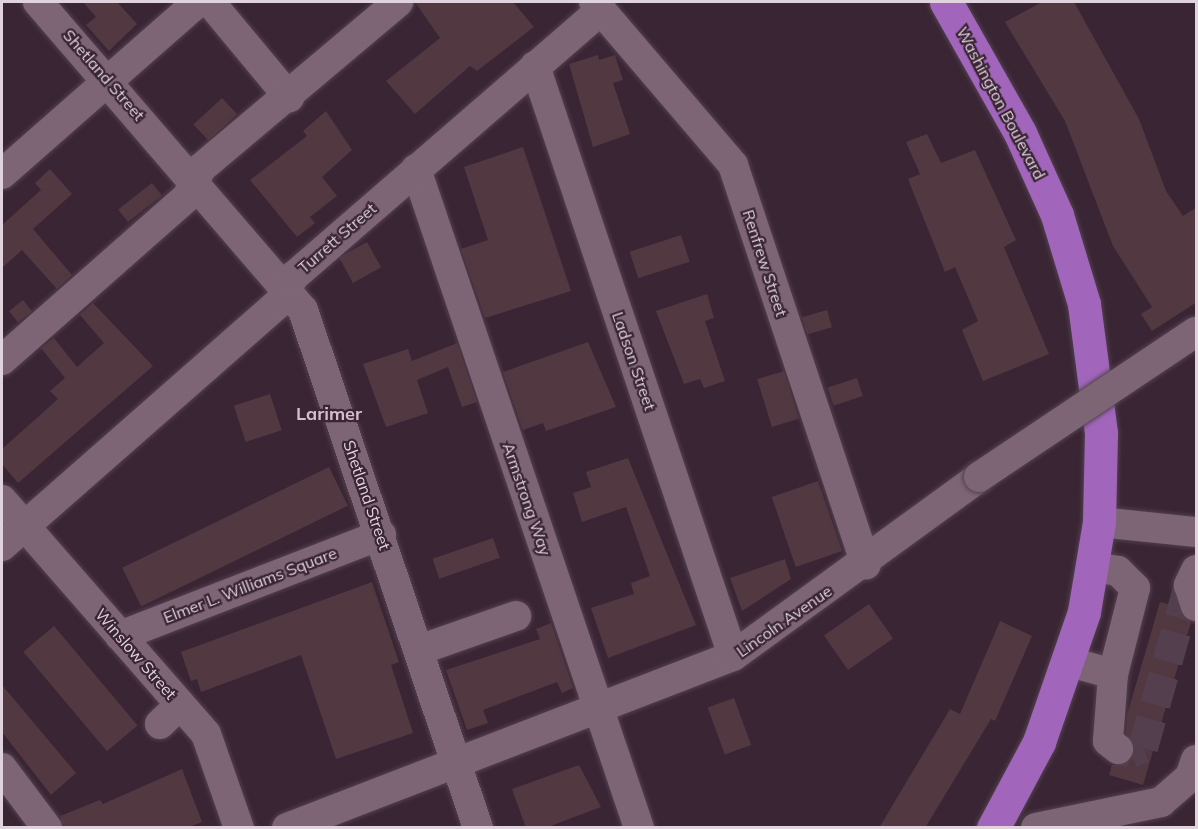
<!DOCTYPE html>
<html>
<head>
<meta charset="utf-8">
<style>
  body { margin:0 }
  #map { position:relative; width:1198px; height:829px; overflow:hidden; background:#3a2535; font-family:Mulish,sans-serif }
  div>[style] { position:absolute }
  .building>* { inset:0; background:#523840; transform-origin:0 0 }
  .minor-tunnel>* { height:30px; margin-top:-15px; transform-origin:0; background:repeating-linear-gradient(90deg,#533f4e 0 30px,transparent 0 45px) }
  .roads { filter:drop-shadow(0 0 2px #53414e) drop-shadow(0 0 2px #53414e) }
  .minor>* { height:30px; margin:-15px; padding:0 15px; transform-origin:15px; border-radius:15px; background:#7d6576 }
  .highway>* { height:33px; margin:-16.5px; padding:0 16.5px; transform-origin:16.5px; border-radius:16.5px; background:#a166bc }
  .bridges { filter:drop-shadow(0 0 2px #53414e) drop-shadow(0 0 2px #53414e) }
  .minor-bridge>* { height:30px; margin:-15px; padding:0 15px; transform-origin:15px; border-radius:15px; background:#7d6576 }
  span { translate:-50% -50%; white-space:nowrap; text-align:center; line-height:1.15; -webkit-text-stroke:4.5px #3a2535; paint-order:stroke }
  .street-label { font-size:16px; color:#e1d3dd }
  .neighbourhood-label { font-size:18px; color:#d6bccf; font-weight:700 }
  .frame { position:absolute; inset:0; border:3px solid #e1d3dd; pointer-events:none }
</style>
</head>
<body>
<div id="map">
  <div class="building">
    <i style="clip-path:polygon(83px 2px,117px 2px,137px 24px,109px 51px,86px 25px,96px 17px)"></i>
    <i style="clip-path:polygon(415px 2px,513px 2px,534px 27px,477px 71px,470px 66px,415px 114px,386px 81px,440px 38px)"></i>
    <i style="clip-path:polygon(1042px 2px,1074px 2px,1139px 119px,1166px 191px,1183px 216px,1197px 207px,1197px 302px,1152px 331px,1141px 314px,1152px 307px,1113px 246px,1065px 121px,1005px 22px)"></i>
    <i style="clip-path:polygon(598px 55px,599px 60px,615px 55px,623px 80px,613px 83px,630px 134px,593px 147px,569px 64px)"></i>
    <i style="left:222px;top:98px;width:22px;height:39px;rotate:47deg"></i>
    <i style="clip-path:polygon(326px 111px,352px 150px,322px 177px,337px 196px,310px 217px,315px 223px,297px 237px,250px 180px,307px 136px,303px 131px)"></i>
    <i style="clip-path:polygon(927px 134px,941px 163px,975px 150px,1016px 240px,1004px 247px,1049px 354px,983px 381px,962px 330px,978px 321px,955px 267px,945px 272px,908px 179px,920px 174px,906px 142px)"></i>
    <i style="clip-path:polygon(523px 147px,571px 291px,485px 318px,461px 249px,488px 240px,464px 167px)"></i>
    <i style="clip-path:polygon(50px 169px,72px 194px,33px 229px,72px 275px,57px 289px,22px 250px,2px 268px,2px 225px,41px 190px,35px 183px)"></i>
    <i style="left:152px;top:183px;width:16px;height:43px;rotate:52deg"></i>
    <i style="left:681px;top:235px;width:28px;height:54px;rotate:72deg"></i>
    <i style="left:367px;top:242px;width:29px;height:32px;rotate:61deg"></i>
    <i style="clip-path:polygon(707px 294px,714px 318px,705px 321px,725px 381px,704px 388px,700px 379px,684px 384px,656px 311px)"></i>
    <i style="left:23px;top:300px;width:14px;height:18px;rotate:51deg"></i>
    <i style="clip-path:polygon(93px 303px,153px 366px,18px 483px,2px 464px,2px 449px,58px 399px,50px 391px,65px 378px,41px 348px,54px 338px,77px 367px,104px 343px,80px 315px)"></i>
    <i style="left:827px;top:310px;width:18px;height:26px;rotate:74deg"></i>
    <i style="clip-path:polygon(588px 342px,616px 407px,546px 431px,543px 423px,523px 430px,503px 372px)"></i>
    <i style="clip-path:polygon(457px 343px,477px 402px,462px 407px,448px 367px,417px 380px,428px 413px,386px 427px,363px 364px,408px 349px,412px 361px)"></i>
    <i style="left:784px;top:371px;width:50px;height:28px;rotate:73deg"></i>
    <i style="left:857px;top:378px;width:19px;height:31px;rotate:72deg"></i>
    <i style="left:270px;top:394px;width:38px;height:38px;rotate:72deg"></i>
    <i style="clip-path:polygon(628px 458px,696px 625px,608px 658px,591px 608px,634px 594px,631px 583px,650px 576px,626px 507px,582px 522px,573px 493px,591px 487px,586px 472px)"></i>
    <i style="left:329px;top:467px;width:43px;height:230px;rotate:64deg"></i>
    <i style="left:818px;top:481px;width:74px;height:49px;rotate:71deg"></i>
    <i style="left:493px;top:538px;width:21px;height:64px;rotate:71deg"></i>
    <i style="clip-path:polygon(785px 559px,791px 579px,742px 611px,730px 578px)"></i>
    <i style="clip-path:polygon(372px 582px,399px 662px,391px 665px,413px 733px,336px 759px,301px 655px,201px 692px,197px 679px,191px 681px,181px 652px)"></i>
    <i style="clip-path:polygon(1160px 602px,1178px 607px,1191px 622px,1143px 785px,1109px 775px,1112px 765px,1125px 765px,1135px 752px,1126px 733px,1127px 715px)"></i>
    <i style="left:869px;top:604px;width:42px;height:55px;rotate:55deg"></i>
    <i style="clip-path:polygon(1000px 621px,1032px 636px,995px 721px,991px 719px,925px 828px,879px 828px,950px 709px,960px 714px)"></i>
    <i style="clip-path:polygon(551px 623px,573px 688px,562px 693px,557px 682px,483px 710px,488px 723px,467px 730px,446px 670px,540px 639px,536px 629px)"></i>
    <i style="left:54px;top:626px;width:130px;height:40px;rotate:50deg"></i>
    <i style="clip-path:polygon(2px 685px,76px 773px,51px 795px,2px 732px)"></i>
    <i style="left:734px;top:698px;width:50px;height:28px;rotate:70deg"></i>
    <i style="clip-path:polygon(579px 765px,601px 807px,545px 828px,526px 828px,512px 789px)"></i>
    <i style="clip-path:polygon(182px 769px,202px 822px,187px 828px,64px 828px,60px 816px,100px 800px,103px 804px)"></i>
  </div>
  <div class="minor-tunnel">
    <i style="left:1118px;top:749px;width:14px;rotate:17deg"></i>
    <i style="left:1131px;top:753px;width:13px;rotate:-23deg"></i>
    <i style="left:1143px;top:748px;width:169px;rotate:-74.2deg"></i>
  </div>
  <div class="roads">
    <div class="minor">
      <i style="left:38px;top:2px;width:406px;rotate:49.3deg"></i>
      <i style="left:303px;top:310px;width:547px;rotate:71.33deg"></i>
      <i style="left:210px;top:2px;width:124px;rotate:50.3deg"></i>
      <i style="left:594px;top:2px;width:214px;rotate:49.5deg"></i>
      <i style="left:733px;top:165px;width:421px;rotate:71.6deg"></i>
      <i style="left:535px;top:66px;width:622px;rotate:71.45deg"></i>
      <i style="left:416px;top:169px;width:696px;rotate:71.3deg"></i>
      <i style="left:2px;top:174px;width:261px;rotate:-41.3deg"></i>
      <i style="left:2px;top:360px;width:247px;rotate:-41.4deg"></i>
      <i style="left:187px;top:197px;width:32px;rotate:-64deg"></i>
      <i style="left:201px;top:168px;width:258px;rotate:-40.1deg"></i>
      <i style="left:2px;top:500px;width:310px;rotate:48.9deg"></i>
      <i style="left:206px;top:734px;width:100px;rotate:70.7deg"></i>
      <i style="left:1099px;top:522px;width:98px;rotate:5.9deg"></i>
      <i style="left:2px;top:546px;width:368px;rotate:-41.3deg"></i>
      <i style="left:279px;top:303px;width:31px;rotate:-61deg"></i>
      <i style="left:294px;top:276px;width:406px;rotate:-40.9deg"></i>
      <i style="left:1093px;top:567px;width:25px;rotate:9deg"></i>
      <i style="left:1118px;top:571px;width:24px;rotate:45deg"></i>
      <i style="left:1135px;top:588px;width:89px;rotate:104.3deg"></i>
      <i style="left:1113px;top:674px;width:67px;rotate:94.3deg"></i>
      <i style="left:1108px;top:741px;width:13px;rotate:39deg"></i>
      <i style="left:1196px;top:570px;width:17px;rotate:115deg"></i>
      <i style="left:1189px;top:585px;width:22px;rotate:72deg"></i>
      <i style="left:120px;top:636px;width:280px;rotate:-21.2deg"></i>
      <i style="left:419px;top:650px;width:103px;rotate:-19.3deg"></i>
      <i style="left:1070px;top:662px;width:45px;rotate:15.6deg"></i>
      <i style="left:160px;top:724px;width:28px;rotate:-44deg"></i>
      <i style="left:2px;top:768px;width:75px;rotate:53.1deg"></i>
      <i style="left:287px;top:828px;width:478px;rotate:-21.1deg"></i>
      <i style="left:733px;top:656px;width:304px;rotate:-36deg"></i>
      <i style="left:1036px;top:828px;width:128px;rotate:-11.7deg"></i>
      <i style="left:1161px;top:802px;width:38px;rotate:-41deg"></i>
      <i style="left:1190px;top:777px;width:18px;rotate:-71deg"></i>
    </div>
    <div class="highway">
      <i style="left:946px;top:2px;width:150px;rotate:60.5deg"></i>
      <i style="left:1020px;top:133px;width:90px;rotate:65.7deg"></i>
      <i style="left:1057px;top:215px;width:93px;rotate:73.1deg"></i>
      <i style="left:1084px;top:304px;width:130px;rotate:82.5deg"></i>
      <i style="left:1101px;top:433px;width:89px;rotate:91.3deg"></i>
      <i style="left:1099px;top:522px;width:91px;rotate:99.5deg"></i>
      <i style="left:1084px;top:612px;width:138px;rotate:109.1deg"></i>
      <i style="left:1039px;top:742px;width:98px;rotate:118.1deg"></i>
    </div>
  </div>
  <div class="bridges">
    <div class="minor-bridge">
      <i style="left:979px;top:477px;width:261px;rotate:-33.8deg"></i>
    </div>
  </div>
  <div class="street-label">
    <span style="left:104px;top:75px;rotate:49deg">Shetland Street</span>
    <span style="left:1001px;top:103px;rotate:62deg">Washington Boulevard</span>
    <span style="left:337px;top:238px;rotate:-41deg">Turrett Street</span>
    <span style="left:765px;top:263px;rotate:72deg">Renfrew Street</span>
    <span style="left:634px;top:361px;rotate:71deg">Ladson Street</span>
    <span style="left:367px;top:495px;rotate:71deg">Shetland Street</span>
    <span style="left:527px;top:499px;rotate:71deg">Armstrong Way</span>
    <span style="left:250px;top:585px;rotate:-21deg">Elmer L. Williams Square</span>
    <span style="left:784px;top:621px;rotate:-35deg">Lincoln Avenue</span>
    <span style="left:136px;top:654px;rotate:49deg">Winslow Street</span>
  </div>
  <div class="neighbourhood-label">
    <span style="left:329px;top:414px">Larimer</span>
  </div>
  <div class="frame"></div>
</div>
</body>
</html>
